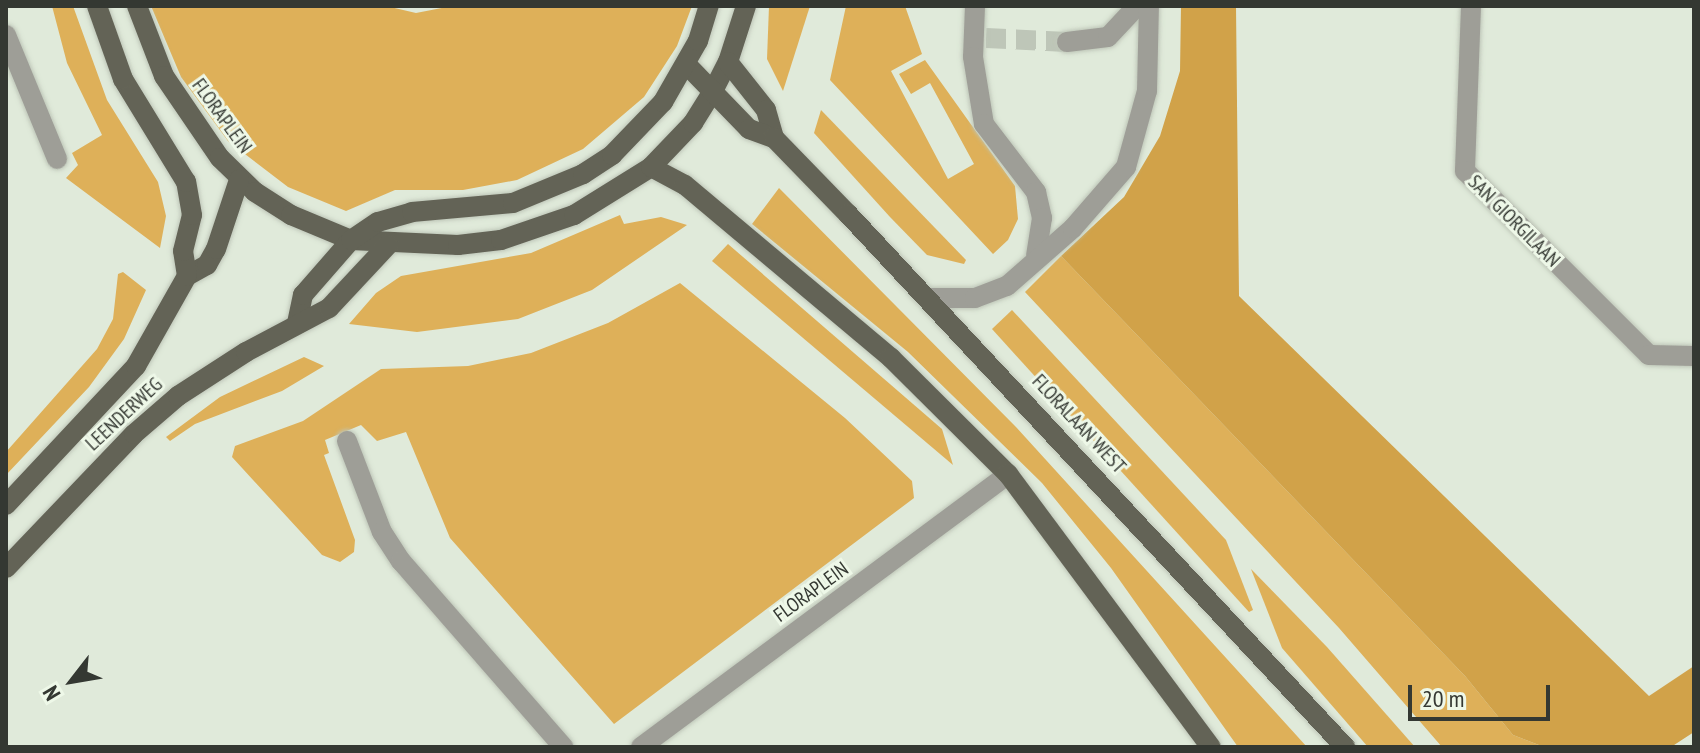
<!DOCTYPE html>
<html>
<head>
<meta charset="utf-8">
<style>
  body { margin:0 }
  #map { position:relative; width:1700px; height:753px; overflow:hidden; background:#e0eada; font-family:"PT Sans Narrow",sans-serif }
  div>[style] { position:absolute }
  .green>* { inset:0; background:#deb059 }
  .forest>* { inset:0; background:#d1a249 }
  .minor-tunnel>* { height:20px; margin-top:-10px; transform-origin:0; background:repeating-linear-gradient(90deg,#bec6b8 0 20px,transparent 0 30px) }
  .roads { filter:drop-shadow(0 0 2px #bec6b8) drop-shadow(0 0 2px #bec6b8) }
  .minor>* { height:20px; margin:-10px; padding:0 10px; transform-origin:10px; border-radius:10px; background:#9e9e97 }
  .major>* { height:20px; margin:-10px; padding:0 10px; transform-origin:10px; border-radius:10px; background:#636356 }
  span { translate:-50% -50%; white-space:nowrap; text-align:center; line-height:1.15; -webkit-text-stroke:6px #eef8e8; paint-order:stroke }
  .street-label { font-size:20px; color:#343832 }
  .frame { position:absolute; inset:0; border:8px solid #343832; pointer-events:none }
  .north { position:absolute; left:32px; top:641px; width:80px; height:80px; -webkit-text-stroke:6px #eef8e8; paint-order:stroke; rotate:239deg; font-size:22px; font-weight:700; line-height:32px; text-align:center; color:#343832 }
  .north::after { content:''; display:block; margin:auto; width:28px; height:36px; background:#343832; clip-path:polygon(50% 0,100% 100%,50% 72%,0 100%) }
  .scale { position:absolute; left:1408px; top:685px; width:142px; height:36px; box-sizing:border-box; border:4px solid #343832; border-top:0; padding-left:10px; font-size:24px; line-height:28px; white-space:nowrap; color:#343832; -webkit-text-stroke:6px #eef8e8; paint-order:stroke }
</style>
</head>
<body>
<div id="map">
  <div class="green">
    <i style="clip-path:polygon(52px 6px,73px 6px,107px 100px,158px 182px,166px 216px,160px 248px,66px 178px,78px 165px,72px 153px,102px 135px,67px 63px)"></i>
    <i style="clip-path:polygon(151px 6px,386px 6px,416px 13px,452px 6px,692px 6px,677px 46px,644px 97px,583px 149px,517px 180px,463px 190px,395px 190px,346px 211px,288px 187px,228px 141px,181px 77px)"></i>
    <i style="clip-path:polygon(769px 6px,810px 6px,783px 91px,767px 59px)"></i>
    <i style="clip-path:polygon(846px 6px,905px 6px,922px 54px,891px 71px,948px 179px,974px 164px,930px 83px,911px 94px,899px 74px,925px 60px,1015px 186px,1018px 219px,1008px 240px,993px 254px,830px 80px)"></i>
    <i style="clip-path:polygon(821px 110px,966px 260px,964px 264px,927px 255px,890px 217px,814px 133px)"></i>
    <i style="clip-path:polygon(779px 188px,1016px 427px,1307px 747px,1238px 747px,1111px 568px,1042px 483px,908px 352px,752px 224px)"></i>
    <i style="clip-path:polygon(620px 215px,624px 224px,661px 217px,687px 225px,592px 290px,518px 319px,417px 332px,349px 324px,376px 293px,401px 276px,531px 253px)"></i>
    <i style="clip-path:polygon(728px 244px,942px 429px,953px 465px,712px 261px)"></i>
    <i style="clip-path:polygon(1061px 256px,1465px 676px,1513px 735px,1544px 747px,1442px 747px,1339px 628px,1025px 292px)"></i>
    <i style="clip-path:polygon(123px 272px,146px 290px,124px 339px,89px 387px,6px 475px,6px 452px,97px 349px,113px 319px,118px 274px)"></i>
    <i style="clip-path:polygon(680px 283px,845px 418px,912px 481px,914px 498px,614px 724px,450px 538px,406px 432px,377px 441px,361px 425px,325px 440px,329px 453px,324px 455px,355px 540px,354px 552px,340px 562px,322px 555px,232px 457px,235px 446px,303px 421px,381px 369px,468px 366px,531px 353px,608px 323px)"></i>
    <i style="clip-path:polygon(1012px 310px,1226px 540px,1253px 610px,1249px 612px,992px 329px)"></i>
    <i style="clip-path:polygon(304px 357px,324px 366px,282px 391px,195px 424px,170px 441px,166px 437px,220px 397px)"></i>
    <i style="clip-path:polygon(1251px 569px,1327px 647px,1415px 747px,1368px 747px,1282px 648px)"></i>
  </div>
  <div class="forest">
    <i style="clip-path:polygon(1181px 6px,1236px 6px,1239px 296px,1649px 696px,1694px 666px,1694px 732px,1671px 747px,1544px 747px,1513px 735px,1465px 676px,1061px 256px,1124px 197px,1160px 136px,1180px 71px)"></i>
  </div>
  <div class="minor-tunnel">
    <i style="left:986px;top:38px;width:81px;rotate:2.8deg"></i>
  </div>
  <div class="roads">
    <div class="minor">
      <i style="left:975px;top:6px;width:51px;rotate:92.2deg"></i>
      <i style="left:973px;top:57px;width:68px;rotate:80.7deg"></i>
      <i style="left:984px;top:124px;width:86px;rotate:52.6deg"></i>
      <i style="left:1036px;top:192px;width:27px;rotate:77deg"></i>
      <i style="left:1042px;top:218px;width:38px;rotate:99deg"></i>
      <i style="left:1471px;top:6px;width:165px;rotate:92.1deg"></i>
      <i style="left:1465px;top:171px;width:260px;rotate:45deg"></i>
      <i style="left:1649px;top:355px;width:45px;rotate:1.3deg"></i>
      <i style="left:6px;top:35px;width:134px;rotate:67.6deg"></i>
      <i style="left:1067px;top:42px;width:41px;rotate:-7deg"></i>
      <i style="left:1108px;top:37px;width:42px;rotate:-46.9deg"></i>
      <i style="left:928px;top:298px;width:47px"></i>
      <i style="left:975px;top:298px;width:34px;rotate:-21deg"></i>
      <i style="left:1007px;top:286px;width:88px;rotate:-41.3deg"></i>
      <i style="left:1073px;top:228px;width:81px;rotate:-49deg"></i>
      <i style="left:1126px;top:167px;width:79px;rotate:-74.6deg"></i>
      <i style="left:1147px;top:91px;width:85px;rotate:-88.7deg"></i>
      <i style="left:347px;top:441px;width:97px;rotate:69deg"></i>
      <i style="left:382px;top:532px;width:35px;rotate:57deg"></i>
      <i style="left:401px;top:561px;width:247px;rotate:48.9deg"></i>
      <i style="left:641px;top:747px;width:457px;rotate:-36.6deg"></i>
    </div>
    <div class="major">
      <i style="left:137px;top:6px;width:75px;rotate:68.9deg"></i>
      <i style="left:164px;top:76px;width:99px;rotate:55.7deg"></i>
      <i style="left:220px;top:158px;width:49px;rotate:44.2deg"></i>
      <i style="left:255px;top:192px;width:43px;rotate:32.6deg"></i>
      <i style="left:291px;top:215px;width:65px;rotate:22.6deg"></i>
      <i style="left:351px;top:240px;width:107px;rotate:2.7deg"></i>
      <i style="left:458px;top:245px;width:43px;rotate:-6.6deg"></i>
      <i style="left:501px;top:240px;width:77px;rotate:-18.9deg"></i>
      <i style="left:574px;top:215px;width:91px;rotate:-31.9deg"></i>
      <i style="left:651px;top:167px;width:61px;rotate:-46.3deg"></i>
      <i style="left:693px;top:123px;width:38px;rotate:-58deg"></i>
      <i style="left:713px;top:91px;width:33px;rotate:-63deg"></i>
      <i style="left:728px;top:62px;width:59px;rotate:-72.2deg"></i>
      <i style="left:728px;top:62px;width:61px;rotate:51.6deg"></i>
      <i style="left:766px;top:110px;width:29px;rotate:74deg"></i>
      <i style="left:686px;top:64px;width:91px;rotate:45.9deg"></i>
      <i style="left:749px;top:129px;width:27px;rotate:20deg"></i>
      <i style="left:774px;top:138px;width:106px;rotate:45.8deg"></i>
      <i style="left:848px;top:214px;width:729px;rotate:47deg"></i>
      <i style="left:651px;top:167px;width:38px;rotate:28deg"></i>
      <i style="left:685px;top:185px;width:269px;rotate:40deg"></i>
      <i style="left:891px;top:358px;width:165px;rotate:44.8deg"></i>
      <i style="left:1008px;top:474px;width:340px;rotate:53.4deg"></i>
      <i style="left:187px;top:276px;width:23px;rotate:-29deg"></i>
      <i style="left:207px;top:265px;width:18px;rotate:-61deg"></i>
      <i style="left:216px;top:249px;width:73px;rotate:-71.6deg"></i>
      <i style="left:297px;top:323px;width:29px;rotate:-78deg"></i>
      <i style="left:303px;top:295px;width:73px;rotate:-48.9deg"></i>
      <i style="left:351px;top:240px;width:32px;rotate:-34deg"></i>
      <i style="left:378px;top:222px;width:35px;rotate:-16deg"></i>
      <i style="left:412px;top:212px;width:101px;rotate:-5.1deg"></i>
      <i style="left:513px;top:203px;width:76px;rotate:-22.5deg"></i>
      <i style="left:583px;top:174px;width:35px;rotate:-33deg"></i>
      <i style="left:612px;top:155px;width:74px;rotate:-46.1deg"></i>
      <i style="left:663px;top:102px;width:70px;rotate:-60.2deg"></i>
      <i style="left:698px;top:41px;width:37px;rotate:-73deg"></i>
      <i style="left:6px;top:505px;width:190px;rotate:-46.9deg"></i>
      <i style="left:136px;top:366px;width:103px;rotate:-60.5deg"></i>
      <i style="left:187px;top:276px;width:25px;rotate:-99deg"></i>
      <i style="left:183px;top:251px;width:37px;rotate:-76deg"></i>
      <i style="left:192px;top:215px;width:34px;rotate:-100deg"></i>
      <i style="left:186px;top:182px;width:121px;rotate:-121.5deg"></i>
      <i style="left:123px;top:79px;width:77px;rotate:-109.6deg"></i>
      <i style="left:6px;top:568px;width:185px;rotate:-46.3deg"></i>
      <i style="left:134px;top:434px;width:58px;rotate:-40.8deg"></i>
      <i style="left:178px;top:396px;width:81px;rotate:-32.9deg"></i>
      <i style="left:246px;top:352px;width:94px;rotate:-27.9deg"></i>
      <i style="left:329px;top:308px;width:86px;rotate:-46.9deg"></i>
    </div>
  </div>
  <div class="street-label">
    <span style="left:222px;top:116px;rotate:54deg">FLORAPLEIN</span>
    <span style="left:1514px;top:221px;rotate:45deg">SAN GIORGILAAN</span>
    <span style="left:124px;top:414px;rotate:-43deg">LEENDERWEG</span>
    <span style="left:1079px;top:424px;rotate:47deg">FLORALAAN WEST</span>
    <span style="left:811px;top:592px;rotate:-36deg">FLORAPLEIN</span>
  </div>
  <div class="frame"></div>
  <div class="north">N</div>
  <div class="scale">20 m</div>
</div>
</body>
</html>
